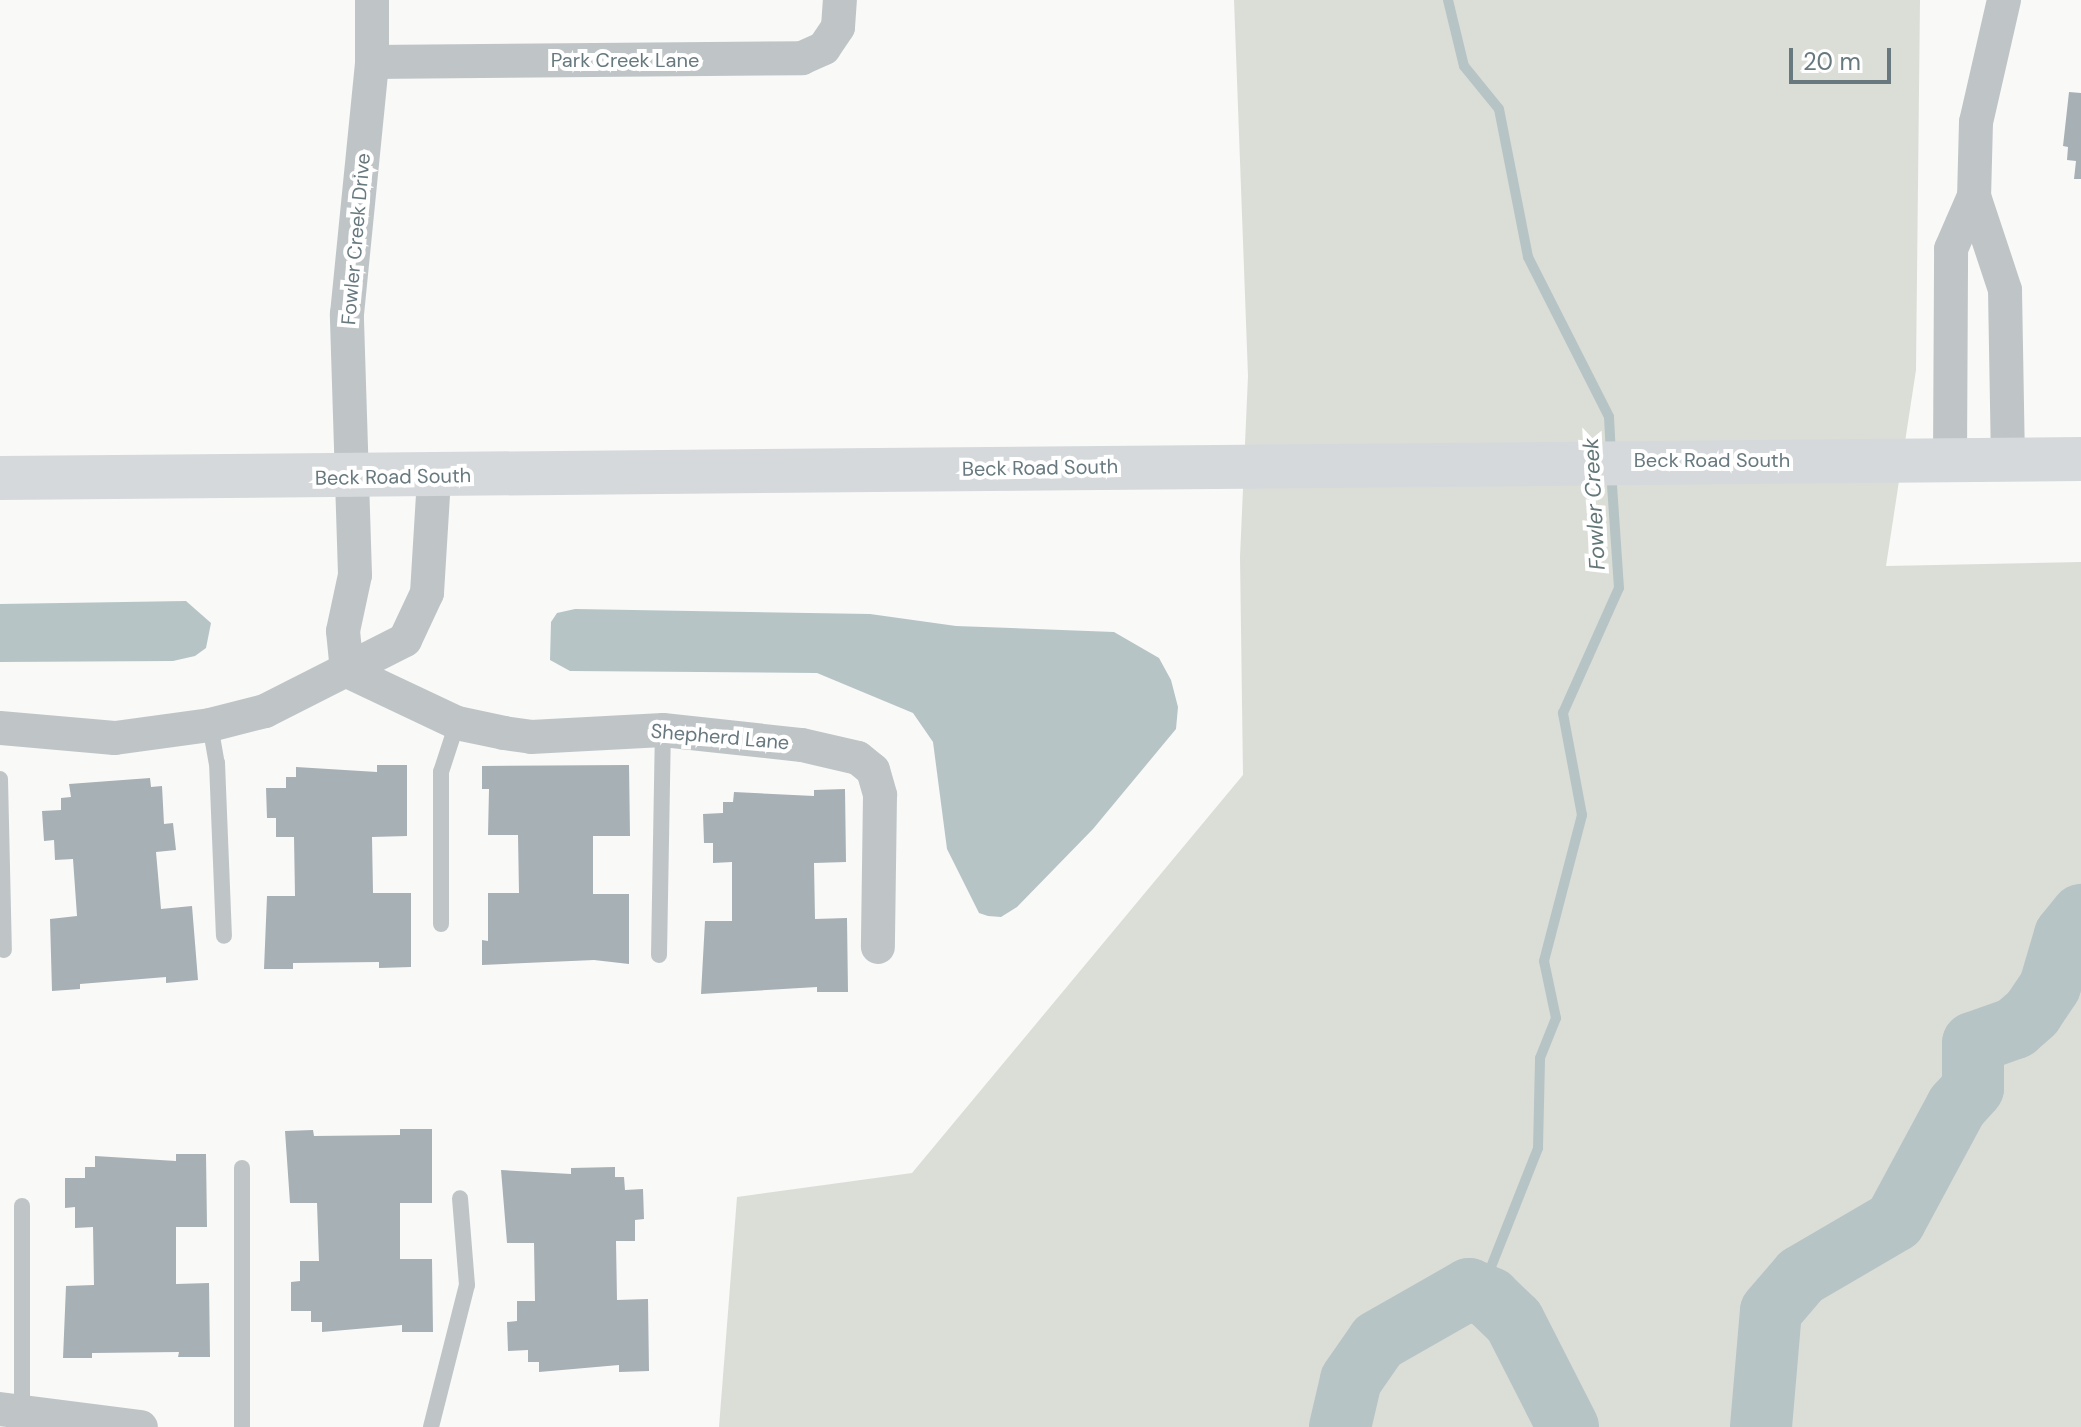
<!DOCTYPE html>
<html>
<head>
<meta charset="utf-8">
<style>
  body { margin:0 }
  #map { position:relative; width:2081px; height:1427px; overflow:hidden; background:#f9f9f8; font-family:"DM Sans",sans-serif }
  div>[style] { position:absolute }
  .green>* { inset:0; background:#dbded7 }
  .water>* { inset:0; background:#b7c4c6 }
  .stream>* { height:10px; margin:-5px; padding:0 5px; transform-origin:5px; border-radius:5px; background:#b7c4c6 }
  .river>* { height:62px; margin:-31px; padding:0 31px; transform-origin:31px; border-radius:31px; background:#b7c4c6 }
  .building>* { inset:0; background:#a7b0b4 }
  .service>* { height:16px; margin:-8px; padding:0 8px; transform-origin:8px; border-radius:8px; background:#bfc5c7 }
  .minor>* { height:34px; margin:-17px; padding:0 17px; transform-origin:17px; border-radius:17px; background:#bfc5c7 }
  .secondary>* { height:44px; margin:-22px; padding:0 22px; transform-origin:22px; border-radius:22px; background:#d5d9db }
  span { translate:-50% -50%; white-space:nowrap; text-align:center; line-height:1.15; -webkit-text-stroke:8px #fff; paint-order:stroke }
  .street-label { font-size:20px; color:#67797f }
  .water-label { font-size:22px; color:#637678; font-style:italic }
  .scale { position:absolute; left:1789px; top:48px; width:102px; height:36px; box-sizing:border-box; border:4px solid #67797f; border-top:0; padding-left:10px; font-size:24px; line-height:28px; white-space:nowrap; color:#67797f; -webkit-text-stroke:6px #fff; paint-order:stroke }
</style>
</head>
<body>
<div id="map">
  <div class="green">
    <i style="clip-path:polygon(1234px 0,1920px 0,1916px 370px,1886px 566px,2081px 562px,2081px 1427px,719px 1427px,737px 1197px,912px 1173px,1243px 775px,1240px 557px,1248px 376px)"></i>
  </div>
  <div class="water">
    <i style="clip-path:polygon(186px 601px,211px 623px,206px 648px,195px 656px,173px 661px,0 662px,0 604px)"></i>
    <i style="clip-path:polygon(575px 609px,870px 614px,956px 626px,1114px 632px,1159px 658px,1171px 680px,1178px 707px,1176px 729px,1093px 829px,1017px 907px,1001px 917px,988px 916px,979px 913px,947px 849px,933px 742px,913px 713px,817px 673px,570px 671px,550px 660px,551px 622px,557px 613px)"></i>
  </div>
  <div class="stream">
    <i style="left:1448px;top:0;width:68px;rotate:76.4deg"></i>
    <i style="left:1464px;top:66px;width:55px;rotate:50.9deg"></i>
    <i style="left:1499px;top:109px;width:151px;rotate:78.9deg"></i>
    <i style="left:1528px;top:257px;width:179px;rotate:63.1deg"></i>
    <i style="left:1609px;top:417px;width:35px;rotate:87deg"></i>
    <i style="left:1469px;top:1289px;width:31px;rotate:-45deg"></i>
    <i style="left:1491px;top:1267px;width:128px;rotate:-68.4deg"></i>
    <i style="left:1538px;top:1148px;width:90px;rotate:-88.7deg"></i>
    <i style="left:1540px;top:1058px;width:43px;rotate:-68.2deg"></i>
    <i style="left:1556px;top:1018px;width:58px;rotate:-101.9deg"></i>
    <i style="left:1544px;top:961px;width:151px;rotate:-75.4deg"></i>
    <i style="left:1582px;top:815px;width:104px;rotate:-100.6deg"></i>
    <i style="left:1563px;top:713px;width:137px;rotate:-65.9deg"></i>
    <i style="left:1619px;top:588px;width:116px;rotate:-93.9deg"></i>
  </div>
  <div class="river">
    <i style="left:1340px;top:1427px;width:48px;rotate:-76.8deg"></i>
    <i style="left:1351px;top:1380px;width:47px;rotate:-55.3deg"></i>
    <i style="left:1378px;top:1341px;width:105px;rotate:-29.7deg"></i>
    <i style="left:1469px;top:1289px;width:23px;rotate:23deg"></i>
    <i style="left:1490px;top:1298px;width:33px;rotate:44deg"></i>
    <i style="left:1514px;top:1321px;width:119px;rotate:63deg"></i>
    <i style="left:1761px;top:1427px;width:116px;rotate:-85.1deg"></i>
    <i style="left:1771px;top:1311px;width:46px;rotate:-49.4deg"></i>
    <i style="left:1801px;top:1276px;width:109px;rotate:-30.3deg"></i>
    <i style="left:1895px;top:1221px;width:131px;rotate:-61.7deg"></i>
    <i style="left:1957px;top:1106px;width:24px;rotate:-48deg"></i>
    <i style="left:1973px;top:1088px;width:45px;rotate:-90deg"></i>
    <i style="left:1973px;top:1043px;width:45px;rotate:-19.7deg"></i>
    <i style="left:2015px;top:1028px;width:23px;rotate:-41deg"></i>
    <i style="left:2032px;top:1013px;width:32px;rotate:-56deg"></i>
    <i style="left:2050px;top:986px;width:53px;rotate:-73.6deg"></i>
    <i style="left:2065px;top:935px;width:26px;rotate:-51deg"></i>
  </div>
  <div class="building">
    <i style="clip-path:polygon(2069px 92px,2081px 93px,2081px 179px,2074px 179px,2076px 161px,2067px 160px,2068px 147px,2063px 146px)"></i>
    <i style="clip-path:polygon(377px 765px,407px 765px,407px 836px,372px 837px,373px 893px,411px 893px,411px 967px,379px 968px,379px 962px,293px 963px,293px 969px,264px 969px,267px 896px,295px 896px,294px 837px,276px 837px,276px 818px,267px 818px,266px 788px,286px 788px,286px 777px,296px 777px,296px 767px,377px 772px)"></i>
    <i style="clip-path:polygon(629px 765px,630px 836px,593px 836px,593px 894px,629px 894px,629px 964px,594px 960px,482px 965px,482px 940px,488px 941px,488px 893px,519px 893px,518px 835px,488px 835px,489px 789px,482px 789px,482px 766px)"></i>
    <i style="clip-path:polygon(150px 778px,151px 787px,162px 786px,164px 824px,173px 823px,176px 850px,156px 852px,161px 909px,192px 906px,198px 980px,166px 983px,166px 977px,80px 984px,80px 989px,52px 991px,50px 919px,77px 916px,73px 859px,55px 860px,54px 840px,44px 841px,42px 811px,61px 810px,61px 798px,71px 797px,69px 784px)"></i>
    <i style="clip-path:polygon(845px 789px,846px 862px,814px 863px,815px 919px,847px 918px,848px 992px,817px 992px,817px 987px,701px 994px,705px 921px,732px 921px,732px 862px,713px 863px,713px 843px,704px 843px,703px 814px,723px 813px,723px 802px,733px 802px,734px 792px,814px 796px,814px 790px)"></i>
    <i style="clip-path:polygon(400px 1129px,432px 1129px,432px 1203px,400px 1203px,400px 1259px,432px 1259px,433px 1332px,402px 1332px,402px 1325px,322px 1332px,322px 1322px,311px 1322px,311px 1311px,291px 1311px,291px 1282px,300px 1281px,300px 1261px,319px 1261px,317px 1203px,290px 1203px,285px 1131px,313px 1130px,314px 1136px,400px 1135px)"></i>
    <i style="clip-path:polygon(176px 1154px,206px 1154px,207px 1227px,176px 1227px,176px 1284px,209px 1283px,210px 1357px,178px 1357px,179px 1352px,92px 1353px,92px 1358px,63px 1358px,66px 1286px,94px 1285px,93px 1227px,75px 1228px,75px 1207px,65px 1208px,65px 1178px,85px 1178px,85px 1167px,95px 1167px,95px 1156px,176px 1161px)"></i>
    <i style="clip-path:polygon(615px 1167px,615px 1177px,624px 1177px,625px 1190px,643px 1189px,644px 1219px,635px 1220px,635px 1241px,616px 1241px,617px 1300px,648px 1299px,649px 1371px,619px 1372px,619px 1365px,539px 1372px,539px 1362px,528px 1362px,528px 1350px,508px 1351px,507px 1322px,517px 1321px,517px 1301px,535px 1301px,534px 1243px,507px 1243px,501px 1170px,571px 1174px,571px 1168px)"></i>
  </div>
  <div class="service">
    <i style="left:210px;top:725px;width:39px;rotate:80deg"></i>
    <i style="left:217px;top:763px;width:173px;rotate:87.7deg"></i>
    <i style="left:0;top:779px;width:171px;rotate:88.7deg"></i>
    <i style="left:441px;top:924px;width:152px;rotate:-90deg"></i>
    <i style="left:441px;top:772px;width:52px;rotate:-71.9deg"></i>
    <i style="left:659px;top:955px;width:225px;rotate:-89deg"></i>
    <i style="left:242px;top:1168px;width:259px;rotate:90deg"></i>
    <i style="left:22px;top:1206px;width:206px;rotate:90deg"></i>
    <i style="left:431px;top:1427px;width:146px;rotate:-75.8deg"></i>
    <i style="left:467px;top:1285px;width:87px;rotate:-94.6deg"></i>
  </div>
  <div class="minor">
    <i style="left:2004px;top:0;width:125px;rotate:102.9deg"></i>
    <i style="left:1976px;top:122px;width:74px;rotate:91.5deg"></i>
    <i style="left:1974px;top:196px;width:99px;rotate:71.7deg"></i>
    <i style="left:2005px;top:290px;width:169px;rotate:89deg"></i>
    <i style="left:372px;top:62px;width:430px;rotate:-0.5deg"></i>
    <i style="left:802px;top:58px;width:24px;rotate:-24deg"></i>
    <i style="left:824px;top:48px;width:25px;rotate:-56deg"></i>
    <i style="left:838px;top:27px;width:27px;rotate:-86deg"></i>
    <i style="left:1950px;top:459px;width:210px;rotate:-89.7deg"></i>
    <i style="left:1951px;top:249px;width:58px;rotate:-66.5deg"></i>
    <i style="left:347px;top:671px;width:122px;rotate:25.3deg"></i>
    <i style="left:457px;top:723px;width:48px;rotate:12deg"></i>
    <i style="left:504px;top:733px;width:27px;rotate:8deg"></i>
    <i style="left:531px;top:737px;width:132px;rotate:-3deg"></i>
    <i style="left:663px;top:730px;width:140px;rotate:6.2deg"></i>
    <i style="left:802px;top:745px;width:57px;rotate:13.1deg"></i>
    <i style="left:858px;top:758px;width:19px;rotate:39deg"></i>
    <i style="left:873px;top:770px;width:26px;rotate:74deg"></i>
    <i style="left:880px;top:795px;width:152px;rotate:90.8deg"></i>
    <i style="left:347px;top:671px;width:40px;rotate:-95.7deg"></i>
    <i style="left:343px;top:631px;width:57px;rotate:-77.9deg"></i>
    <i style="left:355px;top:575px;width:261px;rotate:-91.8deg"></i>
    <i style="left:347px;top:314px;width:253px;rotate:-84.3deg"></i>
    <i style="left:372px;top:62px;width:62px;rotate:-90deg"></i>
    <i style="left:0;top:728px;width:115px;rotate:5deg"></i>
    <i style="left:115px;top:738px;width:96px;rotate:-7.8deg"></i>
    <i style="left:210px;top:725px;width:57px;rotate:-14.3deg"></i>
    <i style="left:265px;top:711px;width:157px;rotate:-26.9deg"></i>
    <i style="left:405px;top:640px;width:52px;rotate:-64.9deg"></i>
    <i style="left:427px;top:593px;width:116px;rotate:-86.5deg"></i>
    <i style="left:0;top:1409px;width:142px;rotate:7.3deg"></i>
  </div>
  <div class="secondary">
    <i style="left:0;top:478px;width:2081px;rotate:-0.52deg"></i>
  </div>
  <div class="street-label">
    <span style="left:625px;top:60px">Park Creek Lane</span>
    <span style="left:356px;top:239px;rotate:-85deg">Fowler Creek Drive</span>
    <span style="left:1712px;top:460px">Beck Road South</span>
    <span style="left:1040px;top:468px;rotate:-1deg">Beck Road South</span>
    <span style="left:393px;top:477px;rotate:-1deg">Beck Road South</span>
    <span style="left:720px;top:737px;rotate:5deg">Shepherd Lane</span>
  </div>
  <div class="water-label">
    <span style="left:1594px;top:504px;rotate:-93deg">Fowler Creek</span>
  </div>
  <div class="scale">20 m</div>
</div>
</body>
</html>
